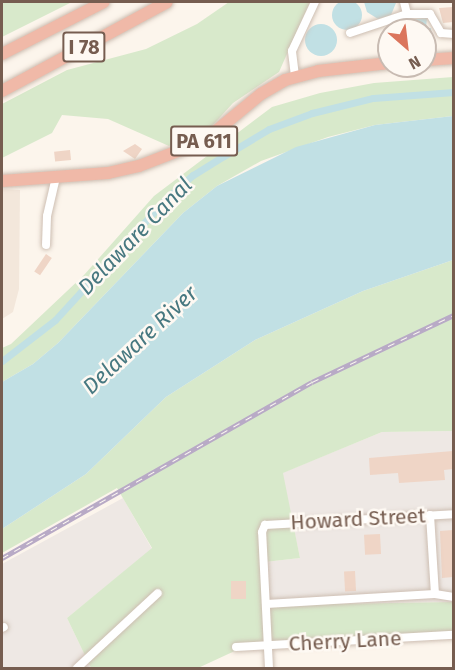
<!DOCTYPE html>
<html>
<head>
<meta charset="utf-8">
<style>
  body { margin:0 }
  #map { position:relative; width:455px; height:670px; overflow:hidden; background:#fcf5ec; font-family:"Fira Sans",sans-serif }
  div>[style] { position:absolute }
  .residential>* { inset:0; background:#f3e7db }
  .industrial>* { inset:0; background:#eee8e4 }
  .green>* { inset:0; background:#d8e9cb }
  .water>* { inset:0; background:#c1e0e4 }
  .round { border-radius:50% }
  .canal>* { height:7px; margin:-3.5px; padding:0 3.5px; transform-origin:3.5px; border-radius:3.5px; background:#c1e0e4 }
  .building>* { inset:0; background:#efd5c6; transform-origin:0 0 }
  .roads { filter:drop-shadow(0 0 2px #cdbeb2) drop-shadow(0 0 2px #cdbeb2) }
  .minor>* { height:8px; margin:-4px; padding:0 4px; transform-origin:4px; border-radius:4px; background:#fff }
  .highway>* { height:12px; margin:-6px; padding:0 6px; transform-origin:6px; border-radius:6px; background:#f0b9a8 }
  .rail>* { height:4.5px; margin-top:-2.25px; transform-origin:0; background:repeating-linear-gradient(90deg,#fef9f3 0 7px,#b8aac6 0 14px); box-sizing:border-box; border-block:2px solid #b8aac6 }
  span { translate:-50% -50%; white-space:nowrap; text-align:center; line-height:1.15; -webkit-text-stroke:5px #fef9f3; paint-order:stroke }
  .shield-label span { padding:2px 4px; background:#fef9f3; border:2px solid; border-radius:4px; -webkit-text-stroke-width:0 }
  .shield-label { font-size:20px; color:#765d50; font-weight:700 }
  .street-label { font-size:21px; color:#765d50 }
  .water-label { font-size:22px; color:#477880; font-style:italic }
  .frame { position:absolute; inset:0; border:3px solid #765d50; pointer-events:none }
  .north { position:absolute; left:377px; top:18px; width:60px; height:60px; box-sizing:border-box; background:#fef9f3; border:2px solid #c8bbb2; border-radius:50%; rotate:152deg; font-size:16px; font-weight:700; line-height:24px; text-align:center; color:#765d50 }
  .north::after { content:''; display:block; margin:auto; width:21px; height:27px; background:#db755c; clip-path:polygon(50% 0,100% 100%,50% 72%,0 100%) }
</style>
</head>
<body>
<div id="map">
  <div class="residential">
    <i style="clip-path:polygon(2px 189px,20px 190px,19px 289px,13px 312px,2px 319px)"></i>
  </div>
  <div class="industrial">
    <i style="clip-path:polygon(453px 431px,453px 602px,267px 605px,265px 562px,300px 558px,282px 473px,382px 432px)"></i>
    <i style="clip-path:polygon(123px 498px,152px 549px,67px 618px,91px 668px,2px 668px,2px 564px)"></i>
  </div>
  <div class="green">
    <i style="clip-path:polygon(2px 2px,72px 2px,2px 37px)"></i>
    <i style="clip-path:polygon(229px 2px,310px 2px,279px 72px,233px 103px,212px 126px,169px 146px,108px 119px,62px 115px,52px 133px,2px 158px,2px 104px,67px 70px,146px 49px,197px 24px)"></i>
    <i style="clip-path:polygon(453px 77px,453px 116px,375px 125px,328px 137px,261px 161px,217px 186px,183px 213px,58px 343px,33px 364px,2px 382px,2px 348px,11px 344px,84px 275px,154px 196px,272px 107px,320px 93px,374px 83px)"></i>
    <i style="clip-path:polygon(453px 260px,453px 431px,382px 432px,283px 473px,300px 558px,265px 562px,268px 605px,453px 602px,453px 633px,252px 643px,198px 668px,91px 668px,67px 618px,152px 548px,117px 488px,2px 553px,2px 529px,86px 474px,166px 397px,255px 340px,363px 291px)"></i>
  </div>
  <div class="water">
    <i class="round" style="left:332px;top:0;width:30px;height:30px"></i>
    <i style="clip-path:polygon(364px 2px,396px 2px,396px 3px,391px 15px,378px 19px,367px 12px)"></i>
    <i style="clip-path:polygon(427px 18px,426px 28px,431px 28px,432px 38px,429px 40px,425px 40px,425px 30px,403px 30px,403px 20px)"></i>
    <i class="round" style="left:305px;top:24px;width:32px;height:32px"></i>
    <i style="clip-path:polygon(453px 116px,453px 260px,363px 291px,255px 340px,166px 397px,86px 474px,2px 529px,2px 382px,33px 364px,58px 343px,183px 213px,217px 186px,296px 147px,375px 125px)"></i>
  </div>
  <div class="canal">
    <i style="left:2px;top:361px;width:67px;rotate:-37.7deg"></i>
    <i style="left:55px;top:320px;width:164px;rotate:-47.5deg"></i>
    <i style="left:166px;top:199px;width:36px;rotate:-42deg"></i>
    <i style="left:193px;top:175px;width:36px;rotate:-32deg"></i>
    <i style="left:224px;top:156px;width:52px;rotate:-31deg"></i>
    <i style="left:269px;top:129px;width:46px;rotate:-20.4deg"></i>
    <i style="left:312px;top:113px;width:63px;rotate:-13.8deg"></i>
    <i style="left:373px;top:98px;width:81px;rotate:-4.2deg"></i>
  </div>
  <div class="building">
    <i style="clip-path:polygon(453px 7px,453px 22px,443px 23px,439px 8px)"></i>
    <i style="clip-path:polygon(135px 144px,142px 149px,135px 159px,123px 151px)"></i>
    <i style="left:70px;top:150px;width:10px;height:16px;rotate:84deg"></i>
    <i style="left:46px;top:254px;width:7px;height:21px;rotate:34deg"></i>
    <i style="clip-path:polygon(453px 451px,453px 469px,444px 470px,445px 480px,399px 483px,398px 473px,370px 475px,369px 458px)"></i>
    <i style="clip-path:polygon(453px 530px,453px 577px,442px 578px,440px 531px)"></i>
    <i style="left:380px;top:534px;width:20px;height:16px;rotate:87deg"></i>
    <i style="left:355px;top:571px;width:20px;height:11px;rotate:87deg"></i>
    <i style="left:231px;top:581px;width:15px;height:18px"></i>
  </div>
  <div class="roads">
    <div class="minor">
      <i style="left:404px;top:2px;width:12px;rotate:76deg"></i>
      <i style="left:407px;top:14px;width:23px"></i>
      <i style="left:430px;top:14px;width:22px;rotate:60deg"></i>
      <i style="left:441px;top:33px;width:13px;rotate:4deg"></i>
      <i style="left:350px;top:33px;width:60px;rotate:-18.4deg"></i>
      <i style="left:295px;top:76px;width:25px;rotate:-97deg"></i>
      <i style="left:292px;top:51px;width:54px;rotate:-64.9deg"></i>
      <i style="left:46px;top:245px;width:29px;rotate:-88deg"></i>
      <i style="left:47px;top:216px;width:39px;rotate:-77deg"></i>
      <i style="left:430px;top:515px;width:79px;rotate:86.4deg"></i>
      <i style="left:435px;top:594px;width:19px;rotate:9deg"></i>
      <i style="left:266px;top:604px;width:169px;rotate:-3.4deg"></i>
      <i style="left:2px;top:628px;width:2px;rotate:-27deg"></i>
      <i style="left:236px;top:647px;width:218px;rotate:-3.2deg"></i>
      <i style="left:77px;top:668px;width:110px;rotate:-42.8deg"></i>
      <i style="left:269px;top:668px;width:136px;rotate:-92.9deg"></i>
      <i style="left:262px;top:532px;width:8px;rotate:-67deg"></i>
      <i style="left:265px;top:525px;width:189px;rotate:-3.3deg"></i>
    </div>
    <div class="highway">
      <i style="left:2px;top:54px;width:114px;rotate:-27deg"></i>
      <i style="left:425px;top:60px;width:29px;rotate:-4deg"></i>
      <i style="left:2px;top:91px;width:187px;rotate:-28.3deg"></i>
      <i style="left:2px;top:181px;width:106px;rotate:-4.3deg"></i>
      <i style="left:108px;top:173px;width:32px;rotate:-13deg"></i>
      <i style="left:139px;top:166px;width:70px;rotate:-21deg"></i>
      <i style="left:204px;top:141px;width:74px;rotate:-39.5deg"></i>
      <i style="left:261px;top:94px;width:28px;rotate:-30deg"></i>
      <i style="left:285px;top:80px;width:34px;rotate:-15deg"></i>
      <i style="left:318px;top:71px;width:71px;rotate:-6.4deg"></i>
    </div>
  </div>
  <div class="rail">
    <i style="left:2px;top:558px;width:356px;rotate:-29.6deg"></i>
    <i style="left:312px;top:382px;width:157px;rotate:-25.3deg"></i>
  </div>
  <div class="shield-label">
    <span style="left:84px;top:47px">I 78</span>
    <span style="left:204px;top:141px">PA 611</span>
  </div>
  <div class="street-label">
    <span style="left:358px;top:519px;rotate:-3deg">Howard Street</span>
    <span style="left:345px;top:641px;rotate:-3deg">Cherry Lane</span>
  </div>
  <div class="water-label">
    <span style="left:135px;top:236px;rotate:-46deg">Delaware Canal</span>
    <span style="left:140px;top:340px;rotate:-43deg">Delaware River</span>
  </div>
  <div class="frame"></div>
  <div class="north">N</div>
</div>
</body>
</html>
